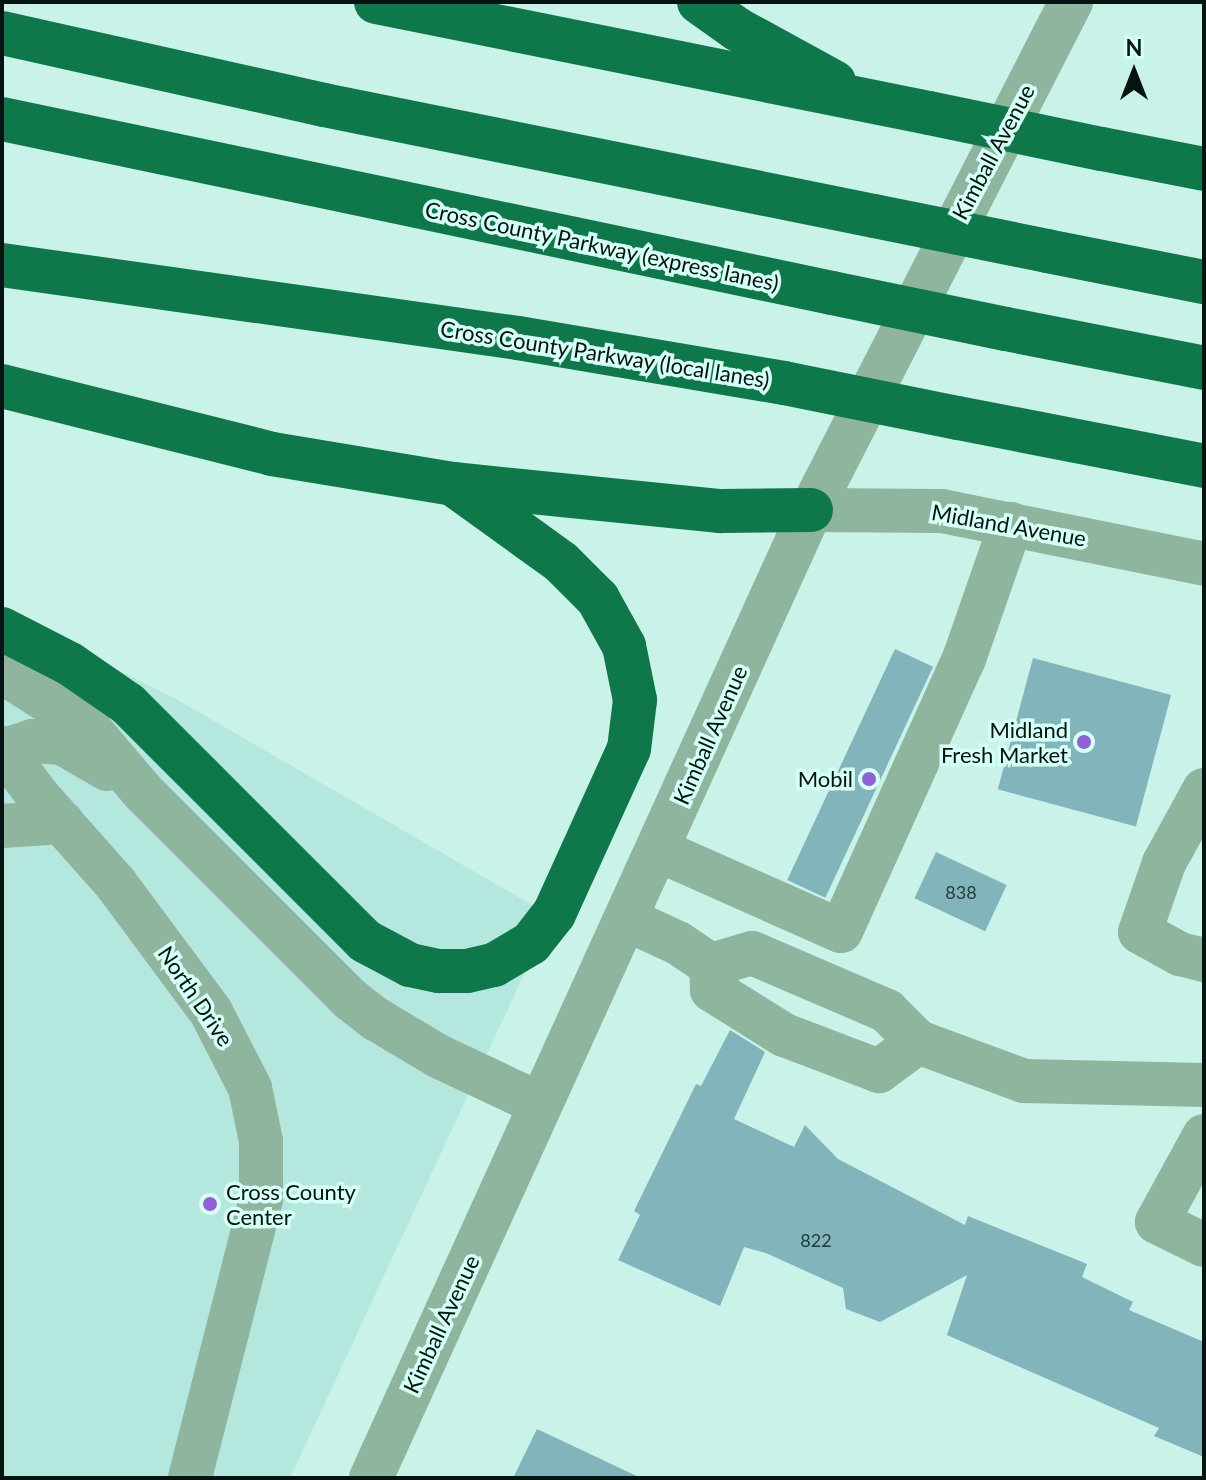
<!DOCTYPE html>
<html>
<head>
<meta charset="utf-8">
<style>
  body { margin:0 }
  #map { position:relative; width:1206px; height:1480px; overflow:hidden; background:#c9f2e9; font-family:Lato,sans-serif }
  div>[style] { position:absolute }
  .built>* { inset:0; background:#b4e7dd }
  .building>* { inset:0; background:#81b5bb; transform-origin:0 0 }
  .minor>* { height:44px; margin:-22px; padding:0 22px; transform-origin:22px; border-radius:22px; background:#90b59e }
  .highway>* { height:44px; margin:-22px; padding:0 22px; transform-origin:22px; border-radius:22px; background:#0e784b }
  .highway-bridge>* { height:44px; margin:-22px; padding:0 22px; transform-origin:22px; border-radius:22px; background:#0e784b }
  .dots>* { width:22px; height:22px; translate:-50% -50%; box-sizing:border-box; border:4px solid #d6fff6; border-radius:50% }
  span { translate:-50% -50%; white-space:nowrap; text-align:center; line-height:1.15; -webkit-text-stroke:7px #d6fff6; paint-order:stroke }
  .number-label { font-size:18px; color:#243c3c }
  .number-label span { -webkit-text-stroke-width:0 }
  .street-label { font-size:22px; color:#051311 }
  .poi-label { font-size:22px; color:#051311 }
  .right { translate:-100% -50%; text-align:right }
  .left { translate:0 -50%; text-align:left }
  .frame { position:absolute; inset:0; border:4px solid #051311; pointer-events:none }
  .north { position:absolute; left:1094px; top:32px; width:80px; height:80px; -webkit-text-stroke:6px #d6fff6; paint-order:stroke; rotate:0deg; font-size:22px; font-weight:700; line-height:32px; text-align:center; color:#051311 }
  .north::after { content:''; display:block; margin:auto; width:28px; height:36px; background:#051311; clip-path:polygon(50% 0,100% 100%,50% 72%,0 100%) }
</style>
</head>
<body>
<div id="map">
  <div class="built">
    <i style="clip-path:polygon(2px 612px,176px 699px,551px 916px,290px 1478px,2px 1478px)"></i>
  </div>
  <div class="building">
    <i style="left:895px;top:649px;width:42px;height:255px;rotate:25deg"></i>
    <i style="left:1033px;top:658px;width:143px;height:136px;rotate:15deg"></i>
    <i style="left:936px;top:852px;width:78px;height:51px;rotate:25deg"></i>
    <i style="clip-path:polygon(730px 1030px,765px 1052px,734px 1119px,794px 1147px,805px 1125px,838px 1159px,965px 1225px,968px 1216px,1087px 1264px,1082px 1277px,1133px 1302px,1129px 1310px,1204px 1342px,1204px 1457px,1154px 1436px,1159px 1428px,947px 1335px,967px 1275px,880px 1322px,846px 1309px,843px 1288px,766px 1253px,744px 1247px,720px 1306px,618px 1260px,640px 1215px,634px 1211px,696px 1084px,701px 1086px)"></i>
    <i style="clip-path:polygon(537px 1429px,641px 1478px,513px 1478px)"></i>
  </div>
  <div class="minor">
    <i style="left:811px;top:510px;width:131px;rotate:0.4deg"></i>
    <i style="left:942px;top:511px;width:267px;rotate:11.4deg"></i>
    <i style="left:2px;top:672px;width:101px;rotate:32.4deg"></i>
    <i style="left:87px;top:726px;width:87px;rotate:49.7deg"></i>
    <i style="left:143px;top:792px;width:293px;rotate:45deg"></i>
    <i style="left:350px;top:999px;width:33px;rotate:38deg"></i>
    <i style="left:376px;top:1019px;width:72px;rotate:30.8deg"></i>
    <i style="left:438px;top:1056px;width:113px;rotate:25.2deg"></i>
    <i style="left:2px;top:748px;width:60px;rotate:53.1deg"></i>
    <i style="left:38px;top:796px;width:118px;rotate:48.4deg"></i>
    <i style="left:116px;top:884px;width:159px;rotate:53.4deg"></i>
    <i style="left:211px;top:1012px;width:85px;rotate:62.8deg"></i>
    <i style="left:250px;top:1088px;width:54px;rotate:78.3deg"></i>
    <i style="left:261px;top:1141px;width:58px;rotate:90deg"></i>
    <i style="left:261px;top:1199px;width:288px;rotate:104.3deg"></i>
    <i style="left:2px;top:751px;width:32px;rotate:-18deg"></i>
    <i style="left:32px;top:741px;width:30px;rotate:4deg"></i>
    <i style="left:62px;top:743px;width:52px;rotate:30deg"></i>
    <i style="left:1204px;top:790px;width:83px;rotate:118.7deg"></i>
    <i style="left:1164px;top:863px;width:73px;rotate:109.2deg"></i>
    <i style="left:1140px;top:932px;width:46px;rotate:28.8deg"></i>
    <i style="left:1180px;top:954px;width:25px;rotate:14deg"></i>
    <i style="left:2px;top:826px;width:60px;rotate:-3.8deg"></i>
    <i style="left:658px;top:850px;width:200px;rotate:23.9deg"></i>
    <i style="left:841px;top:931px;width:299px;rotate:-65.7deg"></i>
    <i style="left:964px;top:659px;width:143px;rotate:-70.8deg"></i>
    <i style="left:626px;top:919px;width:57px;rotate:24.8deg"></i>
    <i style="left:678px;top:943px;width:40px;rotate:34deg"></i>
    <i style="left:711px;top:965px;width:43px;rotate:-16.3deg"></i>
    <i style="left:752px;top:953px;width:147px;rotate:23.2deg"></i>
    <i style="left:887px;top:1011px;width:44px;rotate:45deg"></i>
    <i style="left:918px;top:1042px;width:49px;rotate:143.4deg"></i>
    <i style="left:879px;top:1071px;width:102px;rotate:-159.2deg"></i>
    <i style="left:784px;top:1035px;width:85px;rotate:-148deg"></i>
    <i style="left:712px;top:990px;width:25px;rotate:-92deg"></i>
    <i style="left:918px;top:1042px;width:113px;rotate:20.2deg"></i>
    <i style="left:1024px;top:1081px;width:180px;rotate:1.3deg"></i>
    <i style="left:1204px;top:1136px;width:98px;rotate:118.7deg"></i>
    <i style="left:1157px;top:1222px;width:52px;rotate:26.1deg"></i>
    <i style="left:371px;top:1478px;width:1063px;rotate:-65.56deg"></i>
    <i style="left:811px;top:510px;width:571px;rotate:-62.9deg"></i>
  </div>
  <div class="highway">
    <i style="left:376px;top:2px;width:564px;rotate:11.35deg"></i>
    <i style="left:699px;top:2px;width:47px;rotate:35.4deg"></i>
    <i style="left:737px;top:29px;width:111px;rotate:28.7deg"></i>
    <i style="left:2px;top:33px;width:330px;rotate:12.6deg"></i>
    <i style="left:324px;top:105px;width:561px;rotate:11.41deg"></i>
    <i style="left:2px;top:119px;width:848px;rotate:11.84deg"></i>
    <i style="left:1102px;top:149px;width:104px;rotate:11.1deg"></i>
    <i style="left:1047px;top:251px;width:160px;rotate:11.2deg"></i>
    <i style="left:2px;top:265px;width:521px;rotate:8.05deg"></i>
    <i style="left:518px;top:338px;width:270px;rotate:9.6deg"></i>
    <i style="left:1006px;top:329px;width:202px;rotate:11.1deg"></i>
    <i style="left:2px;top:386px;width:278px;rotate:14.1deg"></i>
    <i style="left:272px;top:454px;width:183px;rotate:9.4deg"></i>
    <i style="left:453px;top:484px;width:269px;rotate:5.8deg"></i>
    <i style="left:721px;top:511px;width:90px;rotate:-0.6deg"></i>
    <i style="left:958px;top:418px;width:251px;rotate:11deg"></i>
    <i style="left:2px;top:629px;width:76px;rotate:27.2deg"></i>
    <i style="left:70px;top:664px;width:70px;rotate:34.6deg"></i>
    <i style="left:128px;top:704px;width:335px;rotate:45deg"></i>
    <i style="left:365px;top:941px;width:51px;rotate:28.1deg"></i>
    <i style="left:410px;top:965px;width:30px;rotate:12deg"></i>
    <i style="left:439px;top:971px;width:28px"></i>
    <i style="left:467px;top:971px;width:28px;rotate:-13deg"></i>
    <i style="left:494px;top:965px;width:43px;rotate:-30.7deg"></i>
    <i style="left:531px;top:943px;width:37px;rotate:-52deg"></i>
    <i style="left:554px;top:914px;width:181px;rotate:-65.6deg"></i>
    <i style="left:629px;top:749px;width:49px;rotate:-83deg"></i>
    <i style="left:635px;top:700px;width:55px;rotate:-101.5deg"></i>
    <i style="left:624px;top:646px;width:54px;rotate:-119deg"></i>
    <i style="left:598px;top:599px;width:52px;rotate:-135deg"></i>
    <i style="left:561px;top:562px;width:133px;rotate:-144.2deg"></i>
  </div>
  <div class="highway-bridge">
    <i style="left:929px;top:113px;width:177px;rotate:11.8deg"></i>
    <i style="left:874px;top:216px;width:177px;rotate:11.4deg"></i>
    <i style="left:832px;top:293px;width:178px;rotate:11.7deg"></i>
    <i style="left:784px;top:383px;width:177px;rotate:11.4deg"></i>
  </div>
  <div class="dots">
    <i style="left:1084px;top:742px;background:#9160d9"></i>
    <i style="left:869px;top:779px;background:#9160d9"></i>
    <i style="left:210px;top:1204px;background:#9160d9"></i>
  </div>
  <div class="number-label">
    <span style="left:961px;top:892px">838</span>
    <span style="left:816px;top:1240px">822</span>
  </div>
  <div class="street-label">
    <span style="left:993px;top:152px;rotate:-62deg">Kimball Avenue</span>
    <span style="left:602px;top:246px;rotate:12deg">Cross County Parkway (express lanes)</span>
    <span style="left:605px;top:354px;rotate:9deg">Cross County Parkway (local lanes)</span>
    <span style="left:1009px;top:525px;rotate:10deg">Midland Avenue</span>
    <span style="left:710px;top:735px;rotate:-66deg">Kimball Avenue</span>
    <span style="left:196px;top:996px;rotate:56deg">North Drive</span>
    <span style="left:441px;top:1324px;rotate:-65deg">Kimball Avenue</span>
  </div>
  <div class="poi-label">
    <span class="right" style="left:1068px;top:742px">Midland<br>Fresh Market</span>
    <span class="right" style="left:853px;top:779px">Mobil</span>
    <span class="left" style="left:226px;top:1204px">Cross County<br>Center</span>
  </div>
  <div class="frame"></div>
  <div class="north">N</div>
</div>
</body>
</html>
